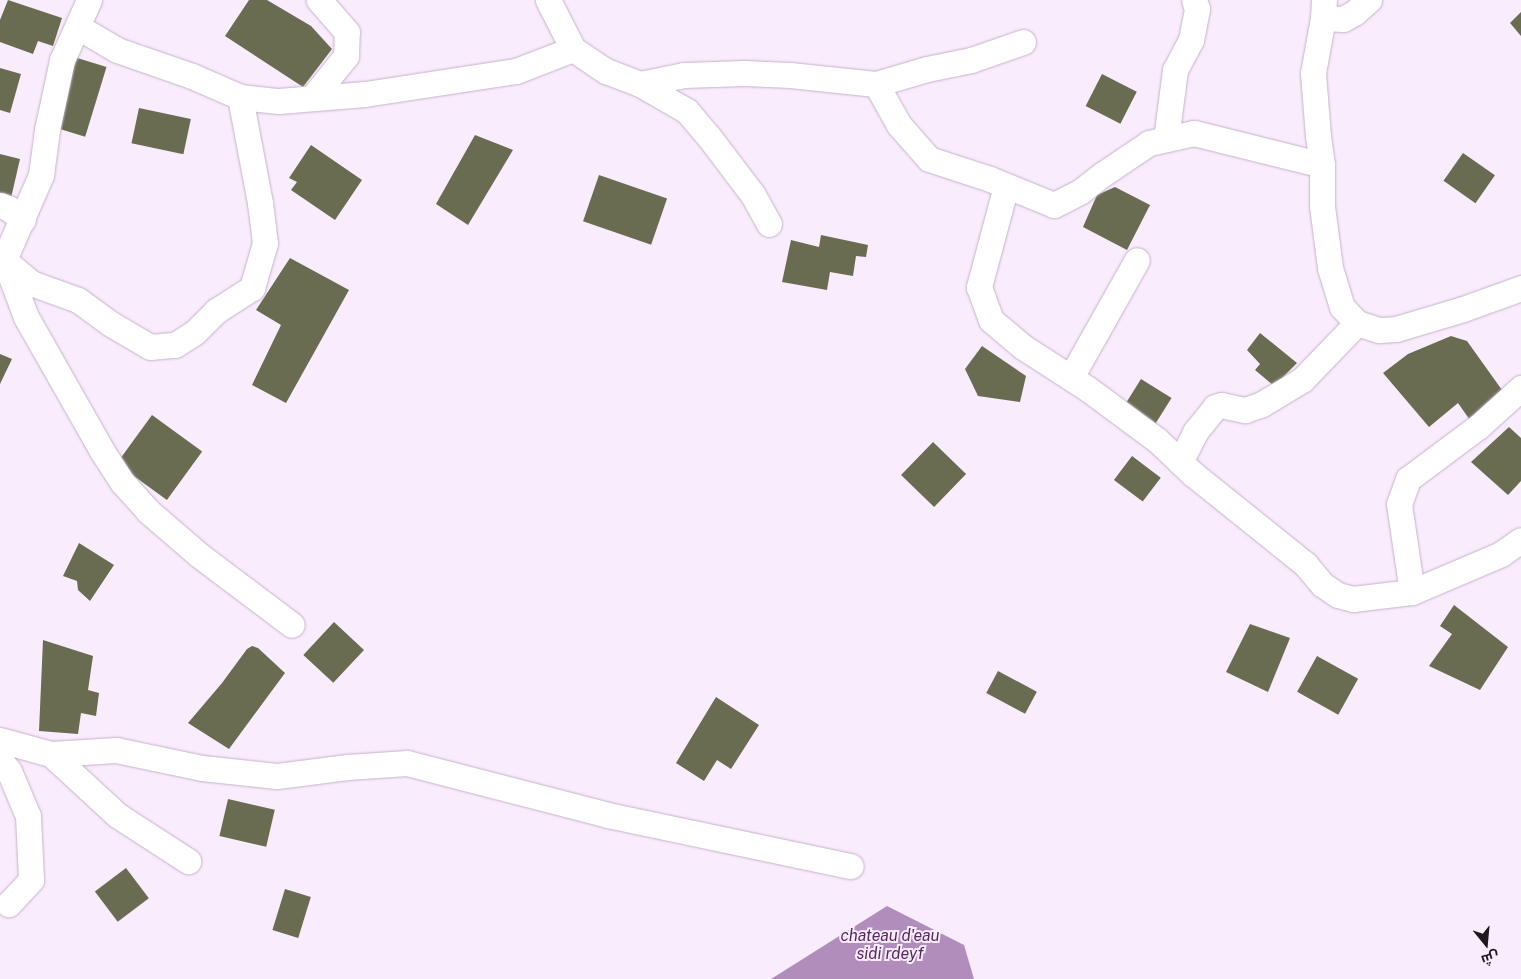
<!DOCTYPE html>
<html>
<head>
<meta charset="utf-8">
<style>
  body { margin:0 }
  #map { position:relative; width:1521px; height:979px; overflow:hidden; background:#f9ecfc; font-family:"Public Sans",Cairo,sans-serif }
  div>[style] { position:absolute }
  .water>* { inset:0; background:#b18dbb }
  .building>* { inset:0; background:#696c51; transform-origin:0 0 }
  .roads { filter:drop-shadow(0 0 1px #c5b1cb) drop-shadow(0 0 1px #c5b1cb) }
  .minor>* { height:25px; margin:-12.5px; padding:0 12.5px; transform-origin:12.5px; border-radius:12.5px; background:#fff }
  span { translate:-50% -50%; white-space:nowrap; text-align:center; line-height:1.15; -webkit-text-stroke:4px #f9ecfc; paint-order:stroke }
  .water-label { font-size:16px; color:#552862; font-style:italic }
  .north { position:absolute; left:1461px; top:919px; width:50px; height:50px; -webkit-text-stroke:4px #f9ecfc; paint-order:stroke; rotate:163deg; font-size:14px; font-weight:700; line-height:20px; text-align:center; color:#1f1821 }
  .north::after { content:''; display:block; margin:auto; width:18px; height:22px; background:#1f1821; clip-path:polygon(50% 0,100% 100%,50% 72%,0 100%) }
</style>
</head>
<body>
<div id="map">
  <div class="water">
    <i style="clip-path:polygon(887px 906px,964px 945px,974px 979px,771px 979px)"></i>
  </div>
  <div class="building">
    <i style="clip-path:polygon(8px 0,62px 18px,53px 46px,38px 41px,33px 54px,0 42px,0 20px)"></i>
    <i style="clip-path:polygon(249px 0,267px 0,311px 26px,332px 49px,303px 87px,225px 36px)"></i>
    <i style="clip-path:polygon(1521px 12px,1521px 36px,1510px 23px)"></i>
    <i style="left:74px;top:57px;width:34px;height:73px;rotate:17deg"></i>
    <i style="clip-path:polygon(0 68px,21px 74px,10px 113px,0 110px)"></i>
    <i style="left:1102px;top:74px;width:39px;height:36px;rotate:27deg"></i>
    <i style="left:139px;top:108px;width:53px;height:36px;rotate:12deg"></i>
    <i style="clip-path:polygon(475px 135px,513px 150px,468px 225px,436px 204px)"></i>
    <i style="clip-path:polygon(311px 145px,362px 180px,335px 220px,291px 190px,297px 182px,289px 178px)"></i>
    <i style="left:1463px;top:153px;width:39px;height:34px;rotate:35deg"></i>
    <i style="clip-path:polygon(0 154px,20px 159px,11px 198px,0 195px)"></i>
    <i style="left:599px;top:175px;width:72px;height:49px;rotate:19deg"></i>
    <i style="clip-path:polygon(1115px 187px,1150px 205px,1127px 250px,1083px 227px,1097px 195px)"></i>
    <i style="clip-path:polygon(821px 235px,868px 245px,866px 257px,856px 256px,853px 276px,830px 272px,827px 290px,782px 282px,791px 240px,819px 247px)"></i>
    <i style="clip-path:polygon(290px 258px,349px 290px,286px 403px,252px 385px,281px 325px,256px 310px)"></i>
    <i style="clip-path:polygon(1260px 333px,1297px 363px,1274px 386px,1255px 370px,1260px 364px,1247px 350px)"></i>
    <i style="clip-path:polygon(1451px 336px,1467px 341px,1507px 397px,1472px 423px,1458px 403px,1429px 427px,1383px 373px,1408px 354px)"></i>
    <i style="clip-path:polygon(982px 346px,1026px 376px,1020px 402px,978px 396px,965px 369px)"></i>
    <i style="clip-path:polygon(0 354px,12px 359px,0 384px)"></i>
    <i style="left:1141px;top:379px;width:36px;height:36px;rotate:32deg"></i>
    <i style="left:152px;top:415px;width:62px;height:60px;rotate:36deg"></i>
    <i style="clip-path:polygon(1509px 427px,1521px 438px,1521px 481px,1508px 495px,1471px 462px)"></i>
    <i style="left:933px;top:442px;width:46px;height:46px;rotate:44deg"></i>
    <i style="left:1132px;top:456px;width:36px;height:30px;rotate:37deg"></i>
    <i style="clip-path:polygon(79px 543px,114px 565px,90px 601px,78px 590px,77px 581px,63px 576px)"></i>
    <i style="clip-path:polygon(1454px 605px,1508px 647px,1480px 690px,1429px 666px,1452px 634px,1440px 626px)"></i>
    <i style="left:334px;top:622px;width:41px;height:45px;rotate:43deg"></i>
    <i style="clip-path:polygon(1250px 624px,1290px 638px,1268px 692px,1226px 672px)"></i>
    <i style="clip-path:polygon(43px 640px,93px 656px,88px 690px,99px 693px,96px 716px,81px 713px,78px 734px,39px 731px)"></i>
    <i style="clip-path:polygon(252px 646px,258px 648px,285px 673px,229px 749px,188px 723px,222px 683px,247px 649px)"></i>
    <i style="left:1317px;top:656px;width:47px;height:41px;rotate:29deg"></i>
    <i style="left:998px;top:671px;width:44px;height:25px;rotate:28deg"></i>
    <i style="clip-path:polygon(716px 697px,759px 725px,731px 769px,717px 760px,704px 781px,676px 763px)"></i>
    <i style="left:228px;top:799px;width:48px;height:38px;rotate:13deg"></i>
    <i style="left:126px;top:868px;width:38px;height:39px;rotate:53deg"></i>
    <i style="left:285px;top:889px;width:27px;height:43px;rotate:17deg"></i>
  </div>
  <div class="roads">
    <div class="minor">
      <i style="left:548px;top:0;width:55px;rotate:63deg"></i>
      <i style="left:573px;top:49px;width:40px;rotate:34deg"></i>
      <i style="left:606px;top:71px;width:36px;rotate:21deg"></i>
      <i style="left:640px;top:84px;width:54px;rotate:29.9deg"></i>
      <i style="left:687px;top:111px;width:34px;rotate:50deg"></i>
      <i style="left:709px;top:137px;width:73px;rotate:52.8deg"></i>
      <i style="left:753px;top:195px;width:33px;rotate:61deg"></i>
      <i style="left:1324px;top:0;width:18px;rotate:93deg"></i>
      <i style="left:1323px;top:18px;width:56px;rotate:100.3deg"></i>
      <i style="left:1313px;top:73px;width:63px;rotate:85.5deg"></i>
      <i style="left:1318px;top:136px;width:29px;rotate:82deg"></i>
      <i style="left:1322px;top:165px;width:41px;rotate:90deg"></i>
      <i style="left:1322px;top:206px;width:63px;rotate:82.6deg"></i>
      <i style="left:1330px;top:268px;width:41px;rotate:72.9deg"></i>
      <i style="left:1342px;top:307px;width:22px;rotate:47deg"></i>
      <i style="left:1357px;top:323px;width:23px;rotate:18deg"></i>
      <i style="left:1379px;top:330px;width:17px;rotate:-3deg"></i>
      <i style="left:1396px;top:329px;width:70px;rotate:-16.6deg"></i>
      <i style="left:1463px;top:309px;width:62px;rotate:-19.9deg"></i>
      <i style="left:1323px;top:18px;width:20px;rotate:3deg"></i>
      <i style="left:1343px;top:19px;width:13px;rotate:-29deg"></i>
      <i style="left:1354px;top:13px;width:20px;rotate:-41deg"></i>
      <i style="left:78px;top:27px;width:45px;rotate:30.5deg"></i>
      <i style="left:117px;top:50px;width:79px;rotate:19.1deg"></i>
      <i style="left:192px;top:76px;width:52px;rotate:23.6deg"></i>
      <i style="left:240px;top:97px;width:39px;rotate:6deg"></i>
      <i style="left:279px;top:101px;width:86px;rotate:-4.7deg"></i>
      <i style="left:365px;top:94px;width:153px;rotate:-8.7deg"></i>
      <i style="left:516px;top:71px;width:61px;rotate:-21.1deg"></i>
      <i style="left:640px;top:84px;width:45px;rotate:-11.6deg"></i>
      <i style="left:684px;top:75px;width:60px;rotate:-1.9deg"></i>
      <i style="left:744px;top:73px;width:46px;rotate:2.5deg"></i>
      <i style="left:790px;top:75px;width:86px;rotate:6deg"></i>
      <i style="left:876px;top:84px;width:53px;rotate:-16.4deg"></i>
      <i style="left:927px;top:69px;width:45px;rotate:-11.6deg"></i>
      <i style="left:971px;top:60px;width:55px;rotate:-19.1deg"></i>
      <i style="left:876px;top:84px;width:47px;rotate:60.7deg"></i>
      <i style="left:899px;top:125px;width:45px;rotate:48.6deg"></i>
      <i style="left:929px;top:159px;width:64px;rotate:18.2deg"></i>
      <i style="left:990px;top:179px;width:69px;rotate:22.1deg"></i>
      <i style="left:1054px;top:205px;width:30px;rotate:-27deg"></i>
      <i style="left:1081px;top:191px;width:28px;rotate:-38deg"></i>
      <i style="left:1103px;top:174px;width:55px;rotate:-34deg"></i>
      <i style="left:1149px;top:143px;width:46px;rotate:-12.5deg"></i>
      <i style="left:1194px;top:133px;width:132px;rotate:14deg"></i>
      <i style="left:313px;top:97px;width:53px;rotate:-51.2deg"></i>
      <i style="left:346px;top:56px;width:24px;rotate:-88deg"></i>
      <i style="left:347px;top:32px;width:43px;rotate:-131.2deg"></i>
      <i style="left:1166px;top:139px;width:70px;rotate:-82.6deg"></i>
      <i style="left:1175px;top:70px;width:34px;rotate:-62deg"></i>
      <i style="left:1191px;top:40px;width:32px;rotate:-79deg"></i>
      <i style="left:1197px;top:9px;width:9px;rotate:-108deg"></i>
      <i style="left:1006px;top:186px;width:105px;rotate:105deg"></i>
      <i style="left:979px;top:287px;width:35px;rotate:70deg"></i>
      <i style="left:991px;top:320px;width:42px;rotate:40.2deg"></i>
      <i style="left:1023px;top:347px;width:77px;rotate:32.9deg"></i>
      <i style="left:1088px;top:389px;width:86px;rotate:36.5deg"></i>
      <i style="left:1157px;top:440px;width:50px;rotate:43.4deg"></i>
      <i style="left:1193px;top:474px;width:145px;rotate:38.8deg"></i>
      <i style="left:1306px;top:565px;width:26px;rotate:50deg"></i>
      <i style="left:1323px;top:585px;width:18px;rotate:34deg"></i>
      <i style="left:1338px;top:595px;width:16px;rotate:15deg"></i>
      <i style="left:1353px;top:599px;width:59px;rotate:-6.8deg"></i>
      <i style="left:1412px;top:592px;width:97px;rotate:-23.1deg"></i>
      <i style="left:1501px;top:554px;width:24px;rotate:-35deg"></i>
      <i style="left:0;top:205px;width:9px;rotate:21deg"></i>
      <i style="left:8px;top:208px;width:19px;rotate:39deg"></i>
      <i style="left:5px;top:261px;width:34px;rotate:40deg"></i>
      <i style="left:31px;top:283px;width:50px;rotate:19.9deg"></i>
      <i style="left:78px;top:300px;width:41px;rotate:36deg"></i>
      <i style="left:111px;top:324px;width:45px;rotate:30.5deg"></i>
      <i style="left:150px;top:347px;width:25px;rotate:-5deg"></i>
      <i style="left:175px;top:345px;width:24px;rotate:-33deg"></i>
      <i style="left:195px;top:332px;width:30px;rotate:-45deg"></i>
      <i style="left:216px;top:311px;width:43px;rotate:-32.6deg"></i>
      <i style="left:252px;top:288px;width:47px;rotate:-73.9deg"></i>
      <i style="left:265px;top:243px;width:40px;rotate:-97.1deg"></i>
      <i style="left:260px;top:203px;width:108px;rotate:-100.7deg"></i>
      <i style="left:5px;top:261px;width:60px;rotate:69.4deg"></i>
      <i style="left:26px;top:317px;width:154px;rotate:60.4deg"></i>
      <i style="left:102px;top:451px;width:38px;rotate:57deg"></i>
      <i style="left:123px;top:483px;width:38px;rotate:48deg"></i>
      <i style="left:148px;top:511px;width:67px;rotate:40.8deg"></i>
      <i style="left:199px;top:555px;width:116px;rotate:37deg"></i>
      <i style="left:0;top:269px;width:103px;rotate:-66.4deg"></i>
      <i style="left:41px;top:175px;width:45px;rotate:-82.4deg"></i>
      <i style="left:47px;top:130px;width:72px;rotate:-77.9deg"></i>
      <i style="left:62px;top:60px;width:66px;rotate:-65.8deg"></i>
      <i style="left:1071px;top:377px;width:134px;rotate:-60.6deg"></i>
      <i style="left:1180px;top:462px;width:34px;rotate:-63deg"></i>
      <i style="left:1195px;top:432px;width:32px;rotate:-51deg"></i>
      <i style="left:1215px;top:407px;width:6px;rotate:-18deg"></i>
      <i style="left:1221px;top:405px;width:25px;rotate:12deg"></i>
      <i style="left:1245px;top:410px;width:18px;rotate:-19deg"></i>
      <i style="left:1262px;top:404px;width:47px;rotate:-31deg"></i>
      <i style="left:1302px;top:380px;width:79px;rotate:-46deg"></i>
      <i style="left:1412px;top:592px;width:89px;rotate:-98.4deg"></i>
      <i style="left:1399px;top:504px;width:27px;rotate:-70deg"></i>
      <i style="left:1408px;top:479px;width:89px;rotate:-36.7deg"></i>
      <i style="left:1479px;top:426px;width:57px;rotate:-42.1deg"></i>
      <i style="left:0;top:740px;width:53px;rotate:15.4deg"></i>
      <i style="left:51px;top:754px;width:90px;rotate:42.7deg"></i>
      <i style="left:117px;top:815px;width:85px;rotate:32.9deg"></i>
      <i style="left:51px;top:754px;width:65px;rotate:-3.5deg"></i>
      <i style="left:116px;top:750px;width:88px;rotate:11.8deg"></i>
      <i style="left:202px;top:768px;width:75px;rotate:6.1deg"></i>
      <i style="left:277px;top:776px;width:71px;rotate:-7.3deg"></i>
      <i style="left:347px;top:767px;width:60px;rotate:-3.8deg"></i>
      <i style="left:407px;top:763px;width:208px;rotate:14.5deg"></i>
      <i style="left:608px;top:815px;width:248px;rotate:11.9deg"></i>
      <i style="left:0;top:760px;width:14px;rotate:51deg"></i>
      <i style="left:9px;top:771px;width:49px;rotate:67.1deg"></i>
      <i style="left:28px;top:816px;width:64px;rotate:87.3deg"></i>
      <i style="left:31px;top:880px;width:33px;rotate:133deg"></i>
    </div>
  </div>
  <div class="water-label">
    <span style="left:890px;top:945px">chateau d'eau<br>sidi rdeyf</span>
  </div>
  <div class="north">ش</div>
</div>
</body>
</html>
